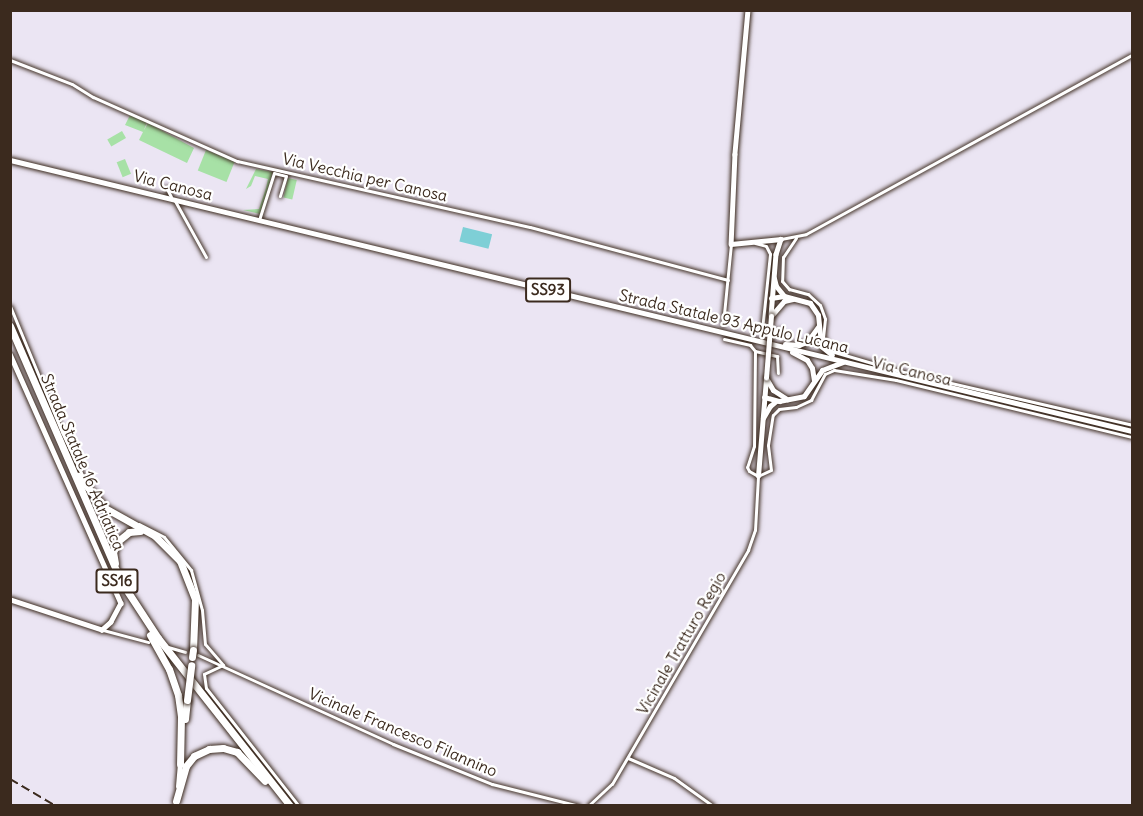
<!DOCTYPE html>
<html>
<head>
<meta charset="utf-8">
<style>
  body { margin:0 }
  #map { position:relative; width:1143px; height:816px; overflow:hidden; background:#ebe5f3; font-family:Delius,sans-serif }
  div>[style] { position:absolute }
  .green>* { inset:0; background:#a7e1a6; transform-origin:0 0 }
  .water>* { inset:0; background:#7ecfd6; transform-origin:0 0 }
  .roads { filter:drop-shadow(0 0 2px #3b2a1e) drop-shadow(0 0 2px #3b2a1e) }
  .street>* { height:3px; margin:-1.5px; padding:0 1.5px; transform-origin:1.5px; border-radius:1.5px; background:#fff }
  .secondary>* { height:4.5px; margin:-2.25px; padding:0 2.25px; transform-origin:2.25px; border-radius:2.25px; background:#fff }
  .primary>* { height:5px; margin:-2.5px; padding:0 2.5px; transform-origin:2.5px; border-radius:2.5px; background:#fff }
  .highway>* { height:7px; margin:-3.5px; padding:0 3.5px; transform-origin:3.5px; border-radius:3.5px; background:#fff }
  .rail>* { height:1.5px; margin-top:-0.75px; transform-origin:0; background:repeating-linear-gradient(90deg,#3b2a1e 0 9px,transparent 0 13.5px) }
  .bridges { filter:drop-shadow(0 0 2px #3b2a1e) drop-shadow(0 0 2px #3b2a1e) }
  .secondary-bridge>* { height:4.5px; margin:-2.25px; padding:0 2.25px; transform-origin:2.25px; border-radius:2.25px; background:#fff }
  .highway-bridge>* { height:7px; margin:-3.5px; padding:0 3.5px; transform-origin:3.5px; border-radius:3.5px; background:#fff }
  span { translate:-50% -50%; white-space:nowrap; text-align:center; line-height:1.15; -webkit-text-stroke:4.5px #fff; paint-order:stroke }
  .shield-label span { padding:2px 4px; background:#fff; border:2px solid; border-radius:4px; -webkit-text-stroke-width:0 }
  .shield-label { font-size:15px; color:#3b2a1e; font-weight:700 }
  .street-label { font-size:16px; color:#3b2a1e }
  .frame { position:absolute; inset:0; border:12px solid #3b2a1e; pointer-events:none }
</style>
</head>
<body>
<div id="map">
  <div class="green">
    <i style="clip-path:polygon(130px 115px,147px 122px,144px 130px,148px 123px,194px 148px,187px 163px,139px 140px,143px 132px,125px 125px)"></i>
    <i style="left:122px;top:131px;width:8px;height:17px;rotate:60deg"></i>
    <i style="left:206px;top:150px;width:31px;height:22px;rotate:22deg"></i>
    <i style="left:125px;top:159px;width:16px;height:9px;rotate:68deg"></i>
    <i style="clip-path:polygon(256px 169px,273px 172px,260px 214px,243px 210px,259px 209px,266px 188px,268px 179px,255px 176px,251px 186px,246px 189px)"></i>
    <i style="left:288px;top:178px;width:9px;height:20px;rotate:13deg"></i>
  </div>
  <div class="water">
    <i style="left:463px;top:227px;width:30px;height:15px;rotate:14deg"></i>
  </div>
  <div class="roads">
    <div class="street">
      <i style="left:10px;top:60px;width:66px;rotate:21.2deg"></i>
      <i style="left:72px;top:84px;width:25px;rotate:32deg"></i>
      <i style="left:93px;top:97px;width:158px;rotate:24deg"></i>
      <i style="left:237px;top:161px;width:300px;rotate:12.7deg"></i>
      <i style="left:530px;top:227px;width:205px;rotate:15deg"></i>
      <i style="left:166px;top:187px;width:11px;rotate:63deg"></i>
      <i style="left:175px;top:201px;width:64px;rotate:61deg"></i>
      <i style="left:259px;top:220px;width:49px;rotate:-72.3deg"></i>
      <i style="left:274px;top:173px;width:12px;rotate:14deg"></i>
      <i style="left:286px;top:176px;width:21px;rotate:107deg"></i>
      <i style="left:796px;top:238px;width:23px;rotate:124deg"></i>
      <i style="left:783px;top:257px;width:24px;rotate:92deg"></i>
      <i style="left:782px;top:281px;width:11px;rotate:49deg"></i>
      <i style="left:789px;top:289px;width:20px;rotate:15deg"></i>
      <i style="left:808px;top:294px;width:16px;rotate:43deg"></i>
      <i style="left:820px;top:305px;width:15px;rotate:70deg"></i>
      <i style="left:825px;top:319px;width:18px;rotate:96deg"></i>
      <i style="left:823px;top:337px;width:16px;rotate:60deg"></i>
      <i style="left:831px;top:351px;width:71px;rotate:16.4deg"></i>
      <i style="left:899px;top:371px;width:239px;rotate:13deg"></i>
      <i style="left:781px;top:239px;width:25px;rotate:-11deg"></i>
      <i style="left:806px;top:234px;width:372px;rotate:-28.8deg"></i>
      <i style="left:755px;top:243px;width:11px;rotate:15deg"></i>
      <i style="left:766px;top:246px;width:9px;rotate:63deg"></i>
      <i style="left:770px;top:254px;width:76px;rotate:96deg"></i>
      <i style="left:762px;top:330px;width:11px;rotate:27deg"></i>
      <i style="left:772px;top:335px;width:10px;rotate:-37deg"></i>
      <i style="left:10px;top:306px;width:136px;rotate:67.6deg"></i>
      <i style="left:62px;top:432px;width:52px;rotate:64.9deg"></i>
      <i style="left:723px;top:324px;width:80px;rotate:-84.3deg"></i>
      <i style="left:724px;top:339px;width:27px;rotate:13deg"></i>
      <i style="left:750px;top:345px;width:8px;rotate:50deg"></i>
      <i style="left:755px;top:351px;width:95px;rotate:90.6deg"></i>
      <i style="left:754px;top:446px;width:22px;rotate:108deg"></i>
      <i style="left:747px;top:467px;width:4px;rotate:63deg"></i>
      <i style="left:749px;top:471px;width:10px;rotate:29deg"></i>
      <i style="left:755px;top:351px;width:23px;rotate:13deg"></i>
      <i style="left:777px;top:356px;width:17px;rotate:87deg"></i>
      <i style="left:758px;top:476px;width:14px;rotate:-25deg"></i>
      <i style="left:771px;top:470px;width:25px;rotate:-97deg"></i>
      <i style="left:768px;top:445px;width:30px;rotate:-81deg"></i>
      <i style="left:773px;top:415px;width:8px;rotate:-45deg"></i>
      <i style="left:779px;top:409px;width:17px;rotate:-7deg"></i>
      <i style="left:796px;top:407px;width:17px;rotate:-25deg"></i>
      <i style="left:811px;top:400px;width:30px;rotate:-62deg"></i>
      <i style="left:825px;top:374px;width:10px;rotate:-24deg"></i>
      <i style="left:834px;top:370px;width:63px;rotate:9.2deg"></i>
      <i style="left:896px;top:380px;width:243px;rotate:13.6deg"></i>
      <i style="left:139px;top:524px;width:28px;rotate:27deg"></i>
      <i style="left:164px;top:537px;width:43px;rotate:50.7deg"></i>
      <i style="left:191px;top:570px;width:41px;rotate:74.6deg"></i>
      <i style="left:202px;top:610px;width:34px;rotate:85deg"></i>
      <i style="left:205px;top:644px;width:28px;rotate:49deg"></i>
      <i style="left:103px;top:630px;width:47px;rotate:14.9deg"></i>
      <i style="left:168px;top:647px;width:18px;rotate:16deg"></i>
      <i style="left:198px;top:655px;width:214px;rotate:24.5deg"></i>
      <i style="left:393px;top:744px;width:107px;rotate:22deg"></i>
      <i style="left:492px;top:784px;width:90px;rotate:14.2deg"></i>
      <i style="left:223px;top:665px;width:21px;rotate:155deg"></i>
      <i style="left:204px;top:674px;width:14px;rotate:82deg"></i>
      <i style="left:206px;top:688px;width:150px;rotate:51.8deg"></i>
      <i style="left:628px;top:758px;width:50px;rotate:23.5deg"></i>
      <i style="left:674px;top:778px;width:48px;rotate:35.7deg"></i>
      <i style="left:588px;top:806px;width:33px;rotate:-43deg"></i>
      <i style="left:612px;top:784px;width:271px;rotate:-59.8deg"></i>
      <i style="left:748px;top:550px;width:21px;rotate:-71deg"></i>
      <i style="left:755px;top:530px;width:54px;rotate:-86.8deg"></i>
    </div>
    <div class="secondary">
      <i style="left:748px;top:10px;width:145px;rotate:95.2deg"></i>
      <i style="left:735px;top:154px;width:90px;rotate:92.5deg"></i>
      <i style="left:731px;top:244px;width:50px;rotate:-5.7deg"></i>
      <i style="left:781px;top:239px;width:16px;rotate:108deg"></i>
      <i style="left:776px;top:254px;width:62px;rotate:94.6deg"></i>
      <i style="left:10px;top:354px;width:273px;rotate:66deg"></i>
      <i style="left:121px;top:603px;width:21px;rotate:118deg"></i>
      <i style="left:111px;top:622px;width:12px;rotate:138deg"></i>
      <i style="left:102px;top:630px;width:97px;rotate:-161.9deg"></i>
      <i style="left:758px;top:476px;width:98px;rotate:-85.3deg"></i>
    </div>
    <div class="primary">
      <i style="left:10px;top:160px;width:1154px;rotate:13.58deg"></i>
      <i style="left:774px;top:278px;width:8px;rotate:76deg"></i>
      <i style="left:776px;top:286px;width:13px;rotate:51deg"></i>
      <i style="left:771px;top:298px;width:13px;rotate:-9deg"></i>
      <i style="left:784px;top:296px;width:27px;rotate:15deg"></i>
      <i style="left:810px;top:303px;width:14px;rotate:56deg"></i>
      <i style="left:818px;top:315px;width:31px;rotate:84deg"></i>
      <i style="left:821px;top:346px;width:14px;rotate:39deg"></i>
      <i style="left:771px;top:316px;width:20px;rotate:-49deg"></i>
      <i style="left:784px;top:301px;width:9px;rotate:-13deg"></i>
      <i style="left:785px;top:344px;width:14px;rotate:4deg"></i>
      <i style="left:799px;top:345px;width:9px;rotate:-21deg"></i>
      <i style="left:807px;top:342px;width:19px;rotate:-54deg"></i>
      <i style="left:792px;top:352px;width:17px;rotate:28deg"></i>
      <i style="left:807px;top:360px;width:9px;rotate:58deg"></i>
      <i style="left:812px;top:368px;width:12px;rotate:81deg"></i>
      <i style="left:766px;top:378px;width:14px;rotate:60deg"></i>
      <i style="left:773px;top:390px;width:17px;rotate:33deg"></i>
      <i style="left:764px;top:397px;width:16px;rotate:15deg"></i>
      <i style="left:779px;top:401px;width:25px;rotate:-11deg"></i>
      <i style="left:804px;top:396px;width:32px;rotate:-55deg"></i>
      <i style="left:822px;top:370px;width:22px;rotate:-21deg"></i>
      <i style="left:763px;top:418px;width:14px;rotate:-60deg"></i>
      <i style="left:770px;top:406px;width:8px;rotate:-40deg"></i>
      <i style="left:178px;top:786px;width:22px;rotate:-85deg"></i>
    </div>
    <div class="highway">
      <i style="left:10px;top:326px;width:280px;rotate:66.5deg"></i>
      <i style="left:122px;top:583px;width:66px;rotate:56.8deg"></i>
      <i style="left:158px;top:638px;width:214px;rotate:51.8deg"></i>
      <i style="left:78px;top:476px;width:42px;rotate:49.8deg"></i>
      <i style="left:105px;top:508px;width:57px;rotate:29.2deg"></i>
      <i style="left:155px;top:536px;width:35px;rotate:45deg"></i>
      <i style="left:180px;top:561px;width:41px;rotate:68.5deg"></i>
      <i style="left:195px;top:599px;width:51px;rotate:92.2deg"></i>
      <i style="left:115px;top:563px;width:11px;rotate:-100deg"></i>
      <i style="left:113px;top:552px;width:12px;rotate:-66deg"></i>
      <i style="left:118px;top:541px;width:14px;rotate:-39deg"></i>
      <i style="left:129px;top:532px;width:11px;rotate:-5deg"></i>
      <i style="left:150px;top:635px;width:39px;rotate:61deg"></i>
      <i style="left:169px;top:669px;width:28px;rotate:71deg"></i>
      <i style="left:178px;top:695px;width:22px;rotate:82deg"></i>
      <i style="left:181px;top:717px;width:47px;rotate:91.2deg"></i>
      <i style="left:185px;top:719px;width:19px;rotate:-84deg"></i>
      <i style="left:176px;top:801px;width:36px;rotate:-74deg"></i>
      <i style="left:186px;top:766px;width:13px;rotate:-51deg"></i>
      <i style="left:194px;top:756px;width:17px;rotate:-25deg"></i>
      <i style="left:209px;top:749px;width:14px;rotate:-4deg"></i>
      <i style="left:223px;top:748px;width:15px;rotate:16deg"></i>
      <i style="left:237px;top:752px;width:40px;rotate:46deg"></i>
    </div>
  </div>
  <div class="rail">
    <i style="left:10px;top:779px;width:53px;rotate:30.4deg"></i>
  </div>
  <div class="bridges">
    <div class="secondary-bridge">
      <i style="left:766px;top:378px;width:62px;rotate:-85.4deg"></i>
    </div>
    <div class="highway-bridge">
      <i style="left:192px;top:657px;width:7px;rotate:-82deg"></i>
      <i style="left:187px;top:700px;width:35px;rotate:-83deg"></i>
    </div>
  </div>
  <div class="shield-label">
    <span style="left:548px;top:290px">SS93</span>
    <span style="left:117px;top:581px">SS16</span>
  </div>
  <div class="street-label">
    <span style="left:365px;top:177px;rotate:13deg">Via Vecchia per Canosa</span>
    <span style="left:173px;top:185px;rotate:14deg">Via Canosa</span>
    <span style="left:734px;top:321px;rotate:13deg">Strada Statale 93 Appulo Lucana</span>
    <span style="left:912px;top:371px;rotate:13deg">Via Canosa</span>
    <span style="left:83px;top:462px;rotate:67deg">Strada Statale 16 Adriatica</span>
    <span style="left:681px;top:643px;rotate:-60deg">Vicinale Tratturo Regio</span>
    <span style="left:403px;top:732px;rotate:23deg">Vicinale Francesco Filannino</span>
  </div>
  <div class="frame"></div>
</div>
</body>
</html>
